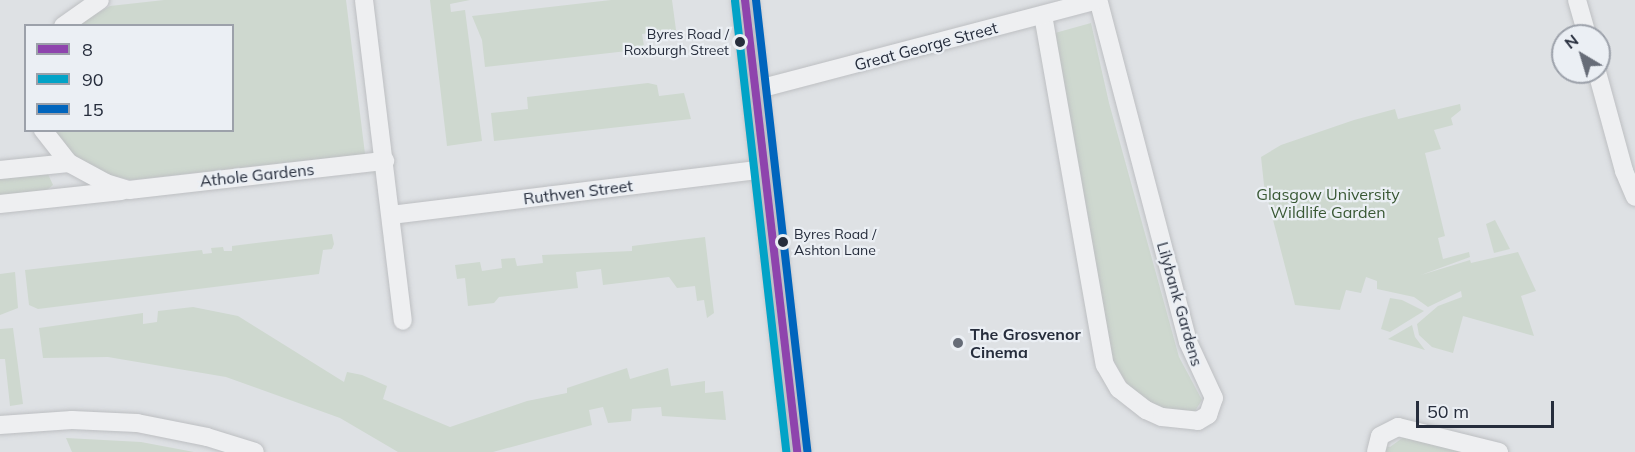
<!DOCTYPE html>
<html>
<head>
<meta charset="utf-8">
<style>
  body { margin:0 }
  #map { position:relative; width:1635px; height:452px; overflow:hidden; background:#dee1e4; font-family:Mulish,sans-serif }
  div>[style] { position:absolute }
  .green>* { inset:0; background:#ced8cf }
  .roads { filter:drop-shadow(0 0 2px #bdbfc2) drop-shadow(0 0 2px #bdbfc2) }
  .minor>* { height:18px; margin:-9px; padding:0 9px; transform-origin:9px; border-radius:9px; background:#eeeff1 }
  .secondary>* { height:26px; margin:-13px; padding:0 13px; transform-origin:13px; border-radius:13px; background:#bfc2c7 }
  .bus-1>* { height:8px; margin:-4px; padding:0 4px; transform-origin:4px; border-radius:4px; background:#8e44ad }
  .bus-2>* { height:8px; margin:-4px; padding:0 4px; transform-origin:4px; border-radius:4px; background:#02a3c7 }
  .bus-3>* { height:8px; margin:-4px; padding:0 4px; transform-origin:4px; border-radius:4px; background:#0065bd }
  .dots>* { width:16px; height:16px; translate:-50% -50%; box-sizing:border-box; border:3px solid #ebeff4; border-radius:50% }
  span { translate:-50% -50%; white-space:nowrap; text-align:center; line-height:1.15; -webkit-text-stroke:4.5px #ebeff4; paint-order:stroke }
  .bus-label { font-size:14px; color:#262d3c }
  .right { translate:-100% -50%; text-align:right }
  .left { translate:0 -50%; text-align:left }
  .street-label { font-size:16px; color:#262d3c }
  .park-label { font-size:16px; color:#395834 }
  .poi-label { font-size:16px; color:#262d3c; font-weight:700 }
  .legend { position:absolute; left:24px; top:24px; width:210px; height:108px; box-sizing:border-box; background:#ebeff4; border:2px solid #9ca1aa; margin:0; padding:8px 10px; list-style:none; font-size:18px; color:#262d3c }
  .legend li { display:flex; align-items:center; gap:12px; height:30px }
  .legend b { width:30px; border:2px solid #9ca1aa }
  .north { position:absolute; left:1551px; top:24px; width:60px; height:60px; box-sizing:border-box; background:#ebeff4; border:2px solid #9ca1aa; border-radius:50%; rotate:322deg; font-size:16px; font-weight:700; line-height:24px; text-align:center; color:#262d3c }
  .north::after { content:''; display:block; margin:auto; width:21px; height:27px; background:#666c77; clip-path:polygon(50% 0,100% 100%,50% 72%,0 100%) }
  .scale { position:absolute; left:1416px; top:401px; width:138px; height:27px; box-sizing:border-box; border:3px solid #262d3c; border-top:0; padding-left:8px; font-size:18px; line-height:21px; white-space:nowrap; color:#262d3c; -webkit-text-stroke:4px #ebeff4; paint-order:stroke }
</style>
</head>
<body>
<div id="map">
  <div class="green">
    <i style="clip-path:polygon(164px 0,346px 0,365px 154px,131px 180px,109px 175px,73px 155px,51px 131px,232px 130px,232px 26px,77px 25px,110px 6px)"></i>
    <i style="clip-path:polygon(430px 0,470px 0,450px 4px,451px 12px,465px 10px,482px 141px,447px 146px)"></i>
    <i style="clip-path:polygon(611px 0,672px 0,676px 30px,642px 34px,644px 46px,636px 50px,485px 67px,482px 40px,472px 16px)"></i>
    <i style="clip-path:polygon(1091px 23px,1109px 103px,1179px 357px,1202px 400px,1195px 411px,1165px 410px,1131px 391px,1112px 358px,1055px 33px)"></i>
    <i style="clip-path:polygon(648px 83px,657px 85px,659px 96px,684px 93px,691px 119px,494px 141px,491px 113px,528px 109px,527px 97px)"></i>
    <i style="clip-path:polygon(1460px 104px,1461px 110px,1451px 118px,1453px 125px,1434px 130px,1441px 149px,1425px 153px,1445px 236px,1438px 238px,1443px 259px,1469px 252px,1470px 257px,1421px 275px,1470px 260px,1471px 263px,1518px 252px,1536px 291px,1521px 296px,1534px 336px,1463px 316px,1453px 353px,1432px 347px,1419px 335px,1417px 324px,1438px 306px,1462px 297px,1461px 291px,1428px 307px,1414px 297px,1377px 289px,1377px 281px,1366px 277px,1361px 293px,1346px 290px,1340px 310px,1295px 305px,1264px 185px,1261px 157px,1281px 145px,1354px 120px,1395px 109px,1398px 119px)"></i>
    <i style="clip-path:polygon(48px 174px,53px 185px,47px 190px,0 195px,0 179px)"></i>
    <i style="clip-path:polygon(1495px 220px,1510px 249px,1494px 253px,1486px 224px)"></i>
    <i style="clip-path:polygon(332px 234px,334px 244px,332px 249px,323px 250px,319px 274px,38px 309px,29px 305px,25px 270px,202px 250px,203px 254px,212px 253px,211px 248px,223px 247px,224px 251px,232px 251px,232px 246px)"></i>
    <i style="clip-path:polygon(705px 237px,714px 313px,707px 318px,704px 300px,697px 301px,695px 286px,677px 288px,669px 277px,603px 285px,601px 269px,576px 272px,578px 288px,499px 297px,494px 303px,468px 306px,465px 278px,457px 279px,455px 265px,480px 262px,482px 271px,502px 268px,501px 259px,515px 258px,517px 266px,543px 263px,542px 255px,632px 251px,632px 246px)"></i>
    <i style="clip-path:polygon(15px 272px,18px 308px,0 315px,0 274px)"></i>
    <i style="clip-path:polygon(1390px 298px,1402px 300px,1424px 311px,1390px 332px,1381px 329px)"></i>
    <i style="clip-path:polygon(193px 307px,238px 316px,344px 382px,347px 372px,362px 375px,387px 386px,383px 399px,450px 427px,527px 401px,567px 393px,567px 388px,627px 368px,630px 379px,668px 368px,671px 386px,705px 381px,705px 393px,723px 391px,726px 420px,662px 416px,661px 407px,632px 409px,631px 421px,608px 423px,603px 407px,589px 410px,592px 425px,493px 452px,398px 452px,340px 418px,226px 377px,108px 357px,43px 358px,39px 328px,143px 313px,143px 324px,157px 322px,158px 311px)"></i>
    <i style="clip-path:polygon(1412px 325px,1415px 337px,1425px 350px,1388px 339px)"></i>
    <i style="clip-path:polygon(13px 328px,23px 404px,10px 406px,5px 359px,0 359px,0 329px)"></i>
    <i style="clip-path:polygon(1405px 436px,1466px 452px,1385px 452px,1384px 446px,1390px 447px)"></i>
    <i style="clip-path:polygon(66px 438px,141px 442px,194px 452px,72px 452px)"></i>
  </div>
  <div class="roads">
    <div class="minor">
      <i style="left:364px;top:0;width:323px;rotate:83.1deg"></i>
      <i style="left:1577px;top:0;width:37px;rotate:74deg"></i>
      <i style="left:1043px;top:15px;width:355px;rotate:80deg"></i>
      <i style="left:1105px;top:365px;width:28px;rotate:60deg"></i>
      <i style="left:1119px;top:389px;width:34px;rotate:38deg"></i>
      <i style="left:1146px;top:410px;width:17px;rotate:24deg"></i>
      <i style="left:1162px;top:417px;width:36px;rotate:6deg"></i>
      <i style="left:1198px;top:421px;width:12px;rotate:-31deg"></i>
      <i style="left:1208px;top:415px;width:18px;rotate:-71deg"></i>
      <i style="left:1214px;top:398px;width:62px;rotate:-114.9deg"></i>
      <i style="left:1188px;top:342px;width:354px;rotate:-104.7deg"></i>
      <i style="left:63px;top:26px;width:45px;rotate:-35.1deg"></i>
      <i style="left:1597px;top:72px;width:103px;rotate:74.7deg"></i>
      <i style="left:1624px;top:171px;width:28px;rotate:67deg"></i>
      <i style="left:755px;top:90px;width:354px;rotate:-14.7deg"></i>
      <i style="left:43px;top:130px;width:42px;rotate:51.8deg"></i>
      <i style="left:69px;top:163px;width:42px;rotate:28.4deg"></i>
      <i style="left:106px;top:183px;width:24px;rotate:17deg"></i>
      <i style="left:129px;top:190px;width:258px;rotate:-6.5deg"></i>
      <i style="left:0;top:170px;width:69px;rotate:-5.8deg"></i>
      <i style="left:0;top:204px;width:122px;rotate:-6.1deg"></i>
      <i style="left:391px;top:215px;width:377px;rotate:-7deg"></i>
      <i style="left:0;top:425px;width:72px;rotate:-4deg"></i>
      <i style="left:72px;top:420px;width:65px;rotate:2.6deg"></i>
      <i style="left:137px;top:423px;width:71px;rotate:11.3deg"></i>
      <i style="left:207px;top:437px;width:50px;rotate:17.4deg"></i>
      <i style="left:1376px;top:452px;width:16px;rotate:-76deg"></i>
      <i style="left:1380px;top:436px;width:20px;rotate:-27deg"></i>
      <i style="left:1398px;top:427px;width:104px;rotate:13.9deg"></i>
    </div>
    <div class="secondary">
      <i style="left:745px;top:0;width:455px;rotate:83.4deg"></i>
    </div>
  </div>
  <div class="bus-1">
    <i style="left:745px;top:0;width:455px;rotate:83.4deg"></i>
  </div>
  <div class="bus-2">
    <i style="left:735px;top:1px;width:454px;rotate:83.5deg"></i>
  </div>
  <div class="bus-3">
    <i style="left:756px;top:0;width:454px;rotate:83.5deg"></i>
  </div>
  <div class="dots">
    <i style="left:740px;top:42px;background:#262d3c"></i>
    <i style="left:783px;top:242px;background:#262d3c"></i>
    <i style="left:958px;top:343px;background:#666c77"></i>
  </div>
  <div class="bus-label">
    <span class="right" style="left:729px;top:42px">Byres Road /<br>Roxburgh Street</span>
    <span class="left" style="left:794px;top:242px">Byres Road /<br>Ashton Lane</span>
  </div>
  <div class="street-label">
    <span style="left:926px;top:46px;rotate:-15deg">Great George Street</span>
    <span style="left:257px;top:175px;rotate:-6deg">Athole Gardens</span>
    <span style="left:578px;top:192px;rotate:-7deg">Ruthven Street</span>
    <span style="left:1180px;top:304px;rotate:74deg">Lilybank Gardens</span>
  </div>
  <div class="park-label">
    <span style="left:1328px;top:203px">Glasgow University<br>Wildlife Garden</span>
  </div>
  <div class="poi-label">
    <span class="left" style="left:970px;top:343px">The Grosvenor<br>Cinema</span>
  </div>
  <ul class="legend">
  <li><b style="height:8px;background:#8e44ad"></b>8</li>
  <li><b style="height:8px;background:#02a3c7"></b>90</li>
  <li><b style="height:8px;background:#0065bd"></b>15</li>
  </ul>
  <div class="north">N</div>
  <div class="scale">50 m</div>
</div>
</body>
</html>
